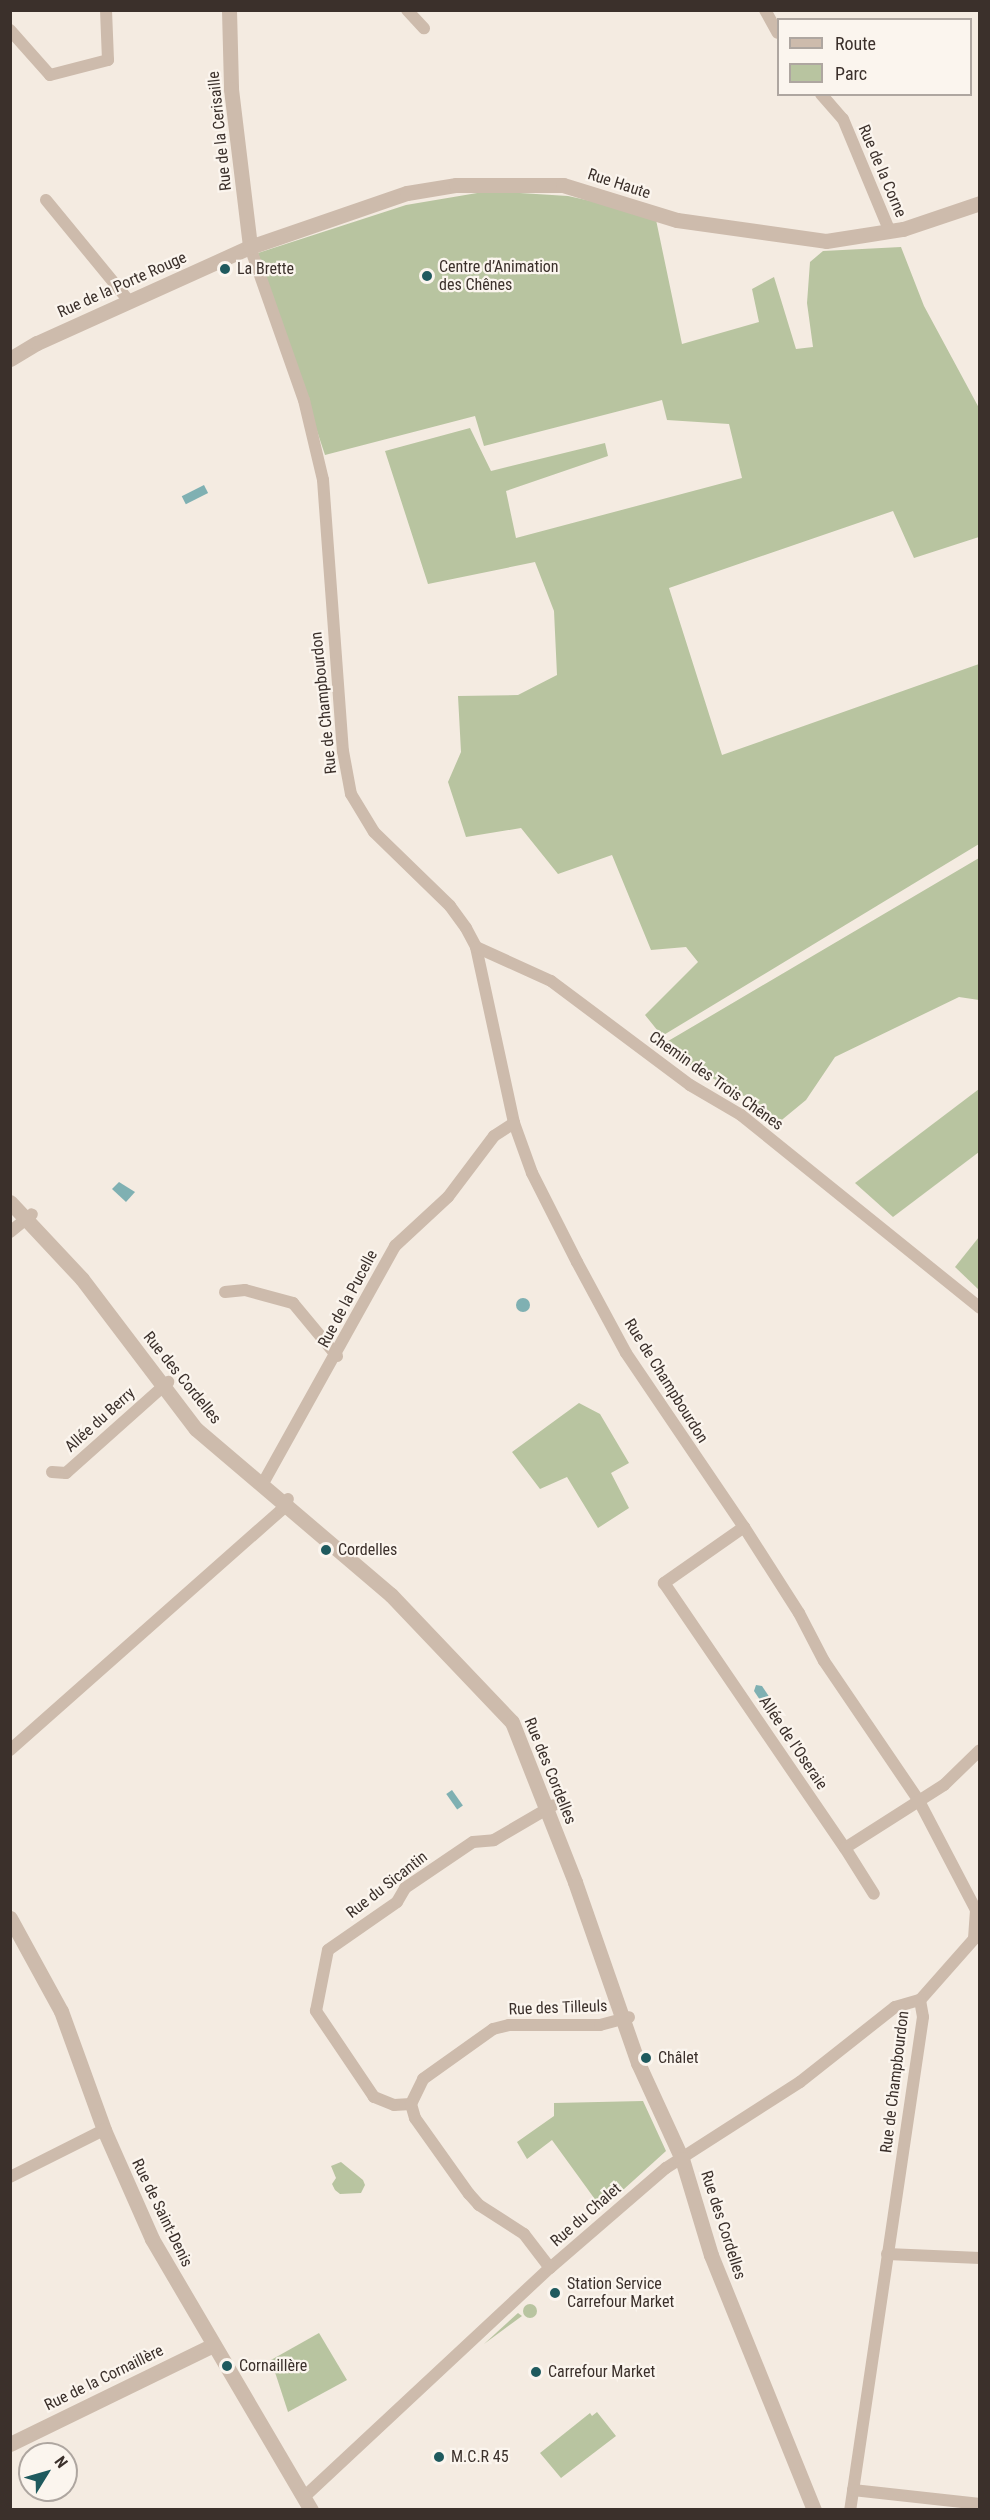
<!DOCTYPE html>
<html>
<head>
<meta charset="utf-8">
<style>
  body { margin:0 }
  #map { position:relative; width:990px; height:2520px; overflow:hidden; background:#f4ebe1; font-family:"Roboto Condensed",sans-serif }
  div>[style] { position:absolute }
  .green>* { inset:0; background:#b8c4a0 }
  .round { border-radius:50% }
  .water>* { inset:0; background:#7fb0b2; transform-origin:0 0 }
  .minor>* { height:12px; margin:-6px; padding:0 6px; transform-origin:6px; border-radius:6px; background:#cdbbac }
  .tertiary>* { height:15px; margin:-7.5px; padding:0 7.5px; transform-origin:7.5px; border-radius:7.5px; background:#cdbbac }
  .dots>* { width:16px; height:16px; translate:-50% -50%; box-sizing:border-box; border:3px solid #fbf5ee; border-radius:50% }
  span { translate:-50% -50%; white-space:nowrap; text-align:center; line-height:1.15; -webkit-text-stroke:4.5px #fbf5ee; paint-order:stroke }
  .street-label { font-size:16px; color:#3b302b }
  .poi-label { font-size:16px; color:#3b302b }
  .left { translate:0 -50%; text-align:left }
  .frame { position:absolute; inset:0; border:12px solid #3b302b; pointer-events:none }
  .legend { position:absolute; left:777px; top:18px; width:195px; height:78px; box-sizing:border-box; background:#fbf5ee; border:2px solid #aea6a0; margin:0; padding:8px 10px; list-style:none; font-size:18px; color:#3b302b }
  .legend li { display:flex; align-items:center; gap:12px; height:30px }
  .legend b { width:30px; border:2px solid #aea6a0 }
  .north { position:absolute; left:18px; top:2442px; width:60px; height:60px; box-sizing:border-box; background:#fbf5ee; border:2px solid #aea6a0; border-radius:50%; rotate:53deg; font-size:16px; font-weight:700; line-height:24px; text-align:center; color:#3b302b }
  .north::after { content:''; display:block; margin:auto; width:21px; height:27px; background:#1f5a5e; clip-path:polygon(50% 0,100% 100%,50% 72%,0 100%) }
</style>
</head>
<body>
<div id="map">
  <div class="green">
    <i style="clip-path:polygon(489px 191px,568px 196px,655px 215px,682px 344px,759px 322px,752px 289px,774px 277px,796px 349px,813px 347px,807px 303px,810px 262px,823px 251px,901px 247px,924px 306px,979px 408px,979px 537px,914px 558px,893px 511px,669px 588px,722px 755px,979px 664px,979px 844px,662px 1036px,645px 1015px,698px 962px,686px 947px,651px 950px,612px 855px,558px 874px,521px 828px,466px 837px,448px 782px,461px 752px,458px 696px,518px 695px,557px 675px,554px 611px,535px 562px,428px 584px,385px 451px,470px 428px,491px 471px,605px 443px,608px 456px,506px 491px,516px 538px,742px 478px,729px 424px,667px 420px,662px 400px,484px 446px,475px 416px,325px 455px,258px 253px,406px 205px)"></i>
    <i style="clip-path:polygon(979px 858px,979px 1000px,959px 997px,835px 1057px,806px 1100px,772px 1128px,749px 1099px,658px 1047px)"></i>
    <i style="clip-path:polygon(979px 1089px,979px 1152px,893px 1217px,855px 1183px)"></i>
    <i style="clip-path:polygon(979px 1237px,979px 1290px,955px 1267px)"></i>
    <i style="clip-path:polygon(579px 1403px,600px 1414px,629px 1463px,611px 1473px,629px 1508px,598px 1528px,567px 1477px,540px 1489px,512px 1452px)"></i>
    <i style="clip-path:polygon(643px 2101px,666px 2151px,602px 2209px,552px 2140px,527px 2159px,517px 2142px,554px 2116px,554px 2103px)"></i>
    <i style="clip-path:polygon(341px 2162px,363px 2180px,365px 2185px,361px 2193px,340px 2194px,335px 2190px,332px 2184px,336px 2178px,331px 2166px)"></i>
    <i class="round" style="left:523px;top:2304px;width:14px;height:14px"></i>
    <i style="clip-path:polygon(518px 2313px,522px 2316px,484px 2344px)"></i>
    <i style="clip-path:polygon(319px 2333px,347px 2380px,288px 2412px,271px 2360px)"></i>
    <i style="clip-path:polygon(597px 2412px,616px 2436px,561px 2478px,540px 2453px,590px 2413px,592px 2416px)"></i>
  </div>
  <div class="water">
    <i style="left:204px;top:485px;width:9px;height:25px;rotate:63deg"></i>
    <i style="clip-path:polygon(119px 1182px,135px 1192px,126px 1202px,112px 1189px)"></i>
    <i class="round" style="left:516px;top:1298px;width:14px;height:14px"></i>
    <i style="clip-path:polygon(756px 1685px,762px 1686px,774px 1704px,766px 1709px,754px 1691px)"></i>
    <i style="left:452px;top:1790px;width:19px;height:7px;rotate:55deg"></i>
  </div>
  <div class="minor">
    <i style="left:407px;top:10px;width:25px;rotate:47deg"></i>
    <i style="left:765px;top:10px;width:26px;rotate:61deg"></i>
    <i style="left:10px;top:30px;width:60px;rotate:48.4deg"></i>
    <i style="left:50px;top:75px;width:60px;rotate:-14.5deg"></i>
    <i style="left:108px;top:60px;width:50px;rotate:-92.3deg"></i>
    <i style="left:821px;top:94px;width:33px;rotate:49deg"></i>
    <i style="left:843px;top:119px;width:122px;rotate:67.4deg"></i>
    <i style="left:46px;top:200px;width:131px;rotate:50.6deg"></i>
    <i style="left:250px;top:247px;width:162px;rotate:70.6deg"></i>
    <i style="left:304px;top:400px;width:82px;rotate:76.6deg"></i>
    <i style="left:323px;top:480px;width:272px;rotate:85.8deg"></i>
    <i style="left:343px;top:751px;width:44px;rotate:79.5deg"></i>
    <i style="left:351px;top:794px;width:44px;rotate:58.8deg"></i>
    <i style="left:374px;top:832px;width:106px;rotate:44.2deg"></i>
    <i style="left:450px;top:906px;width:27px;rotate:54deg"></i>
    <i style="left:466px;top:928px;width:21px;rotate:62deg"></i>
    <i style="left:476px;top:947px;width:180px;rotate:77.8deg"></i>
    <i style="left:514px;top:1123px;width:53px;rotate:70.2deg"></i>
    <i style="left:532px;top:1173px;width:100px;rotate:63.2deg"></i>
    <i style="left:577px;top:1262px;width:103px;rotate:61.7deg"></i>
    <i style="left:626px;top:1353px;width:210px;rotate:55.9deg"></i>
    <i style="left:744px;top:1527px;width:102px;rotate:57.4deg"></i>
    <i style="left:799px;top:1613px;width:54px;rotate:62.5deg"></i>
    <i style="left:824px;top:1661px;width:169px;rotate:55.8deg"></i>
    <i style="left:919px;top:1801px;width:123px;rotate:62.4deg"></i>
    <i style="left:976px;top:1910px;width:29px;rotate:94deg"></i>
    <i style="left:974px;top:1939px;width:81px;rotate:131.5deg"></i>
    <i style="left:920px;top:2000px;width:17px;rotate:80deg"></i>
    <i style="left:923px;top:2017px;width:498px;rotate:98.4deg"></i>
    <i style="left:476px;top:947px;width:82px;rotate:24.4deg"></i>
    <i style="left:551px;top:981px;width:174px;rotate:36.8deg"></i>
    <i style="left:690px;top:1085px;width:59px;rotate:30.5deg"></i>
    <i style="left:741px;top:1115px;width:307px;rotate:38.9deg"></i>
    <i style="left:10px;top:1232px;width:28px;rotate:-39deg"></i>
    <i style="left:225px;top:1292px;width:20px;rotate:-6deg"></i>
    <i style="left:245px;top:1290px;width:50px;rotate:15.2deg"></i>
    <i style="left:293px;top:1303px;width:69px;rotate:50.3deg"></i>
    <i style="left:52px;top:1472px;width:14px;rotate:4deg"></i>
    <i style="left:66px;top:1473px;width:137px;rotate:-41.7deg"></i>
    <i style="left:262px;top:1485px;width:274px;rotate:-60.9deg"></i>
    <i style="left:395px;top:1246px;width:72px;rotate:-42.8deg"></i>
    <i style="left:448px;top:1197px;width:76px;rotate:-53deg"></i>
    <i style="left:494px;top:1136px;width:24px;rotate:-33deg"></i>
    <i style="left:744px;top:1527px;width:98px;rotate:145deg"></i>
    <i style="left:664px;top:1583px;width:321px;rotate:55.7deg"></i>
    <i style="left:845px;top:1848px;width:117px;rotate:-32.5deg"></i>
    <i style="left:944px;top:1785px;width:50px;rotate:-44.2deg"></i>
    <i style="left:10px;top:1750px;width:362px;rotate:-41.5deg"></i>
    <i style="left:281px;top:1510px;width:13px;rotate:-58deg"></i>
    <i style="left:845px;top:1848px;width:54px;rotate:57.8deg"></i>
    <i style="left:411px;top:2104px;width:17px;rotate:177deg"></i>
    <i style="left:394px;top:2105px;width:22px;rotate:-158deg"></i>
    <i style="left:374px;top:2097px;width:104px;rotate:-124deg"></i>
    <i style="left:316px;top:2011px;width:62px;rotate:-78.9deg"></i>
    <i style="left:328px;top:1950px;width:84px;rotate:-34.8deg"></i>
    <i style="left:397px;top:1902px;width:16px;rotate:-60deg"></i>
    <i style="left:405px;top:1888px;width:82px;rotate:-34.1deg"></i>
    <i style="left:473px;top:1842px;width:21px;rotate:-5deg"></i>
    <i style="left:494px;top:1840px;width:69px;rotate:-30.3deg"></i>
    <i style="left:10px;top:2177px;width:105px;rotate:-26.6deg"></i>
    <i style="left:887px;top:2254px;width:93px;rotate:2.5deg"></i>
    <i style="left:550px;top:2268px;width:43px;rotate:-127.4deg"></i>
    <i style="left:524px;top:2234px;width:54px;rotate:-147.2deg"></i>
    <i style="left:479px;top:2205px;width:15px;rotate:-132deg"></i>
    <i style="left:469px;top:2194px;width:93px;rotate:-125.4deg"></i>
    <i style="left:415px;top:2118px;width:15px;rotate:-106deg"></i>
    <i style="left:411px;top:2104px;width:28px;rotate:-64deg"></i>
    <i style="left:423px;top:2079px;width:86px;rotate:-35.5deg"></i>
    <i style="left:493px;top:2029px;width:16px;rotate:-14deg"></i>
    <i style="left:509px;top:2025px;width:91px"></i>
    <i style="left:600px;top:2025px;width:30px;rotate:-15deg"></i>
    <i style="left:853px;top:2490px;width:128px;rotate:6.3deg"></i>
    <i style="left:304px;top:2497px;width:336px;rotate:-43deg"></i>
    <i style="left:550px;top:2268px;width:153px;rotate:-40.8deg"></i>
    <i style="left:666px;top:2168px;width:159px;rotate:-32.7deg"></i>
    <i style="left:800px;top:2082px;width:121px;rotate:-38.3deg"></i>
    <i style="left:895px;top:2007px;width:26px;rotate:-16deg"></i>
  </div>
  <div class="tertiary">
    <i style="left:229px;top:10px;width:79px;rotate:88.5deg"></i>
    <i style="left:231px;top:89px;width:159px;rotate:83.1deg"></i>
    <i style="left:10px;top:359px;width:31px;rotate:-31deg"></i>
    <i style="left:37px;top:343px;width:234px;rotate:-24.3deg"></i>
    <i style="left:250px;top:247px;width:166px;rotate:-19deg"></i>
    <i style="left:407px;top:193px;width:50px;rotate:-9.3deg"></i>
    <i style="left:456px;top:185px;width:107px"></i>
    <i style="left:563px;top:185px;width:119px;rotate:17.1deg"></i>
    <i style="left:677px;top:220px;width:150px;rotate:8deg"></i>
    <i style="left:826px;top:241px;width:78px;rotate:-8.9deg"></i>
    <i style="left:903px;top:229px;width:81px;rotate:-18.7deg"></i>
    <i style="left:10px;top:1202px;width:105px;rotate:46.9deg"></i>
    <i style="left:82px;top:1279px;width:188px;rotate:52.8deg"></i>
    <i style="left:196px;top:1429px;width:256px;rotate:40.4deg"></i>
    <i style="left:391px;top:1595px;width:175px;rotate:46.4deg"></i>
    <i style="left:512px;top:1722px;width:172px;rotate:68.5deg"></i>
    <i style="left:575px;top:1882px;width:192px;rotate:70.8deg"></i>
    <i style="left:638px;top:2063px;width:106px;rotate:65.4deg"></i>
    <i style="left:682px;top:2159px;width:100px;rotate:73.2deg"></i>
    <i style="left:711px;top:2255px;width:275px;rotate:68deg"></i>
    <i style="left:10px;top:1918px;width:106px;rotate:61.3deg"></i>
    <i style="left:61px;top:2011px;width:127px;rotate:70.1deg"></i>
    <i style="left:104px;top:2130px;width:119px;rotate:66.2deg"></i>
    <i style="left:152px;top:2239px;width:314px;rotate:59.6deg"></i>
    <i style="left:10px;top:2444px;width:226px;rotate:-26deg"></i>
  </div>
  <div class="dots">
    <i style="left:225px;top:269px;background:#1f5a5e"></i>
    <i style="left:427px;top:276px;background:#1f5a5e"></i>
    <i style="left:326px;top:1550px;background:#1f5a5e"></i>
    <i style="left:646px;top:2058px;background:#1f5a5e"></i>
    <i style="left:555px;top:2293px;background:#1f5a5e"></i>
    <i style="left:227px;top:2366px;background:#1f5a5e"></i>
    <i style="left:536px;top:2372px;background:#1f5a5e"></i>
    <i style="left:439px;top:2457px;background:#1f5a5e"></i>
  </div>
  <div class="street-label">
    <span style="left:220px;top:131px;rotate:-96deg">Rue de la Cerisaille</span>
    <span style="left:882px;top:171px;rotate:67deg">Rue de la Corne</span>
    <span style="left:619px;top:184px;rotate:18deg">Rue Haute</span>
    <span style="left:122px;top:285px;rotate:-24deg">Rue de la Porte Rouge</span>
    <span style="left:324px;top:703px;rotate:-96deg">Rue de Champbourdon</span>
    <span style="left:716px;top:1081px;rotate:35deg">Chemin des Trois Chênes</span>
    <span style="left:348px;top:1299px;rotate:-62deg">Rue de la Pucelle</span>
    <span style="left:182px;top:1378px;rotate:51deg">Rue des Cordelles</span>
    <span style="left:666px;top:1381px;rotate:58deg">Rue de Champbourdon</span>
    <span style="left:100px;top:1420px;rotate:-42deg">Allée du Berry</span>
    <span style="left:793px;top:1743px;rotate:56deg">Allée de l'Oseraie</span>
    <span style="left:550px;top:1771px;rotate:68deg">Rue des Cordelles</span>
    <span style="left:387px;top:1885px;rotate:-38deg">Rue du Sicantin</span>
    <span style="left:558px;top:2008px;rotate:-2deg">Rue des Tilleuls</span>
    <span style="left:895px;top:2082px;rotate:-83deg">Rue de Champbourdon</span>
    <span style="left:162px;top:2213px;rotate:64deg">Rue de Saint-Denis</span>
    <span style="left:586px;top:2215px;rotate:-41deg">Rue du Chalet</span>
    <span style="left:723px;top:2225px;rotate:72deg">Rue des Cordelles</span>
    <span style="left:104px;top:2378px;rotate:-26deg">Rue de la Cornaillère</span>
  </div>
  <div class="poi-label">
    <span class="left" style="left:439px;top:276px">Centre d’Animation<br>des Chênes</span>
    <span class="left" style="left:237px;top:269px">La Brette</span>
    <span class="left" style="left:338px;top:1550px">Cordelles</span>
    <span class="left" style="left:658px;top:2058px">Châlet</span>
    <span class="left" style="left:567px;top:2293px">Station Service<br>Carrefour Market</span>
    <span class="left" style="left:239px;top:2366px">Cornaillère</span>
    <span class="left" style="left:548px;top:2372px">Carrefour Market</span>
    <span class="left" style="left:451px;top:2457px">M.C.R 45</span>
  </div>
  <div class="frame"></div>
  <ul class="legend">
  <li><b style="height:8px;background:#cdbbac"></b>Route</li>
  <li><b style="height:16px;background:#b8c4a0"></b>Parc</li>
  </ul>
  <div class="north">N</div>
</div>
</body>
</html>
